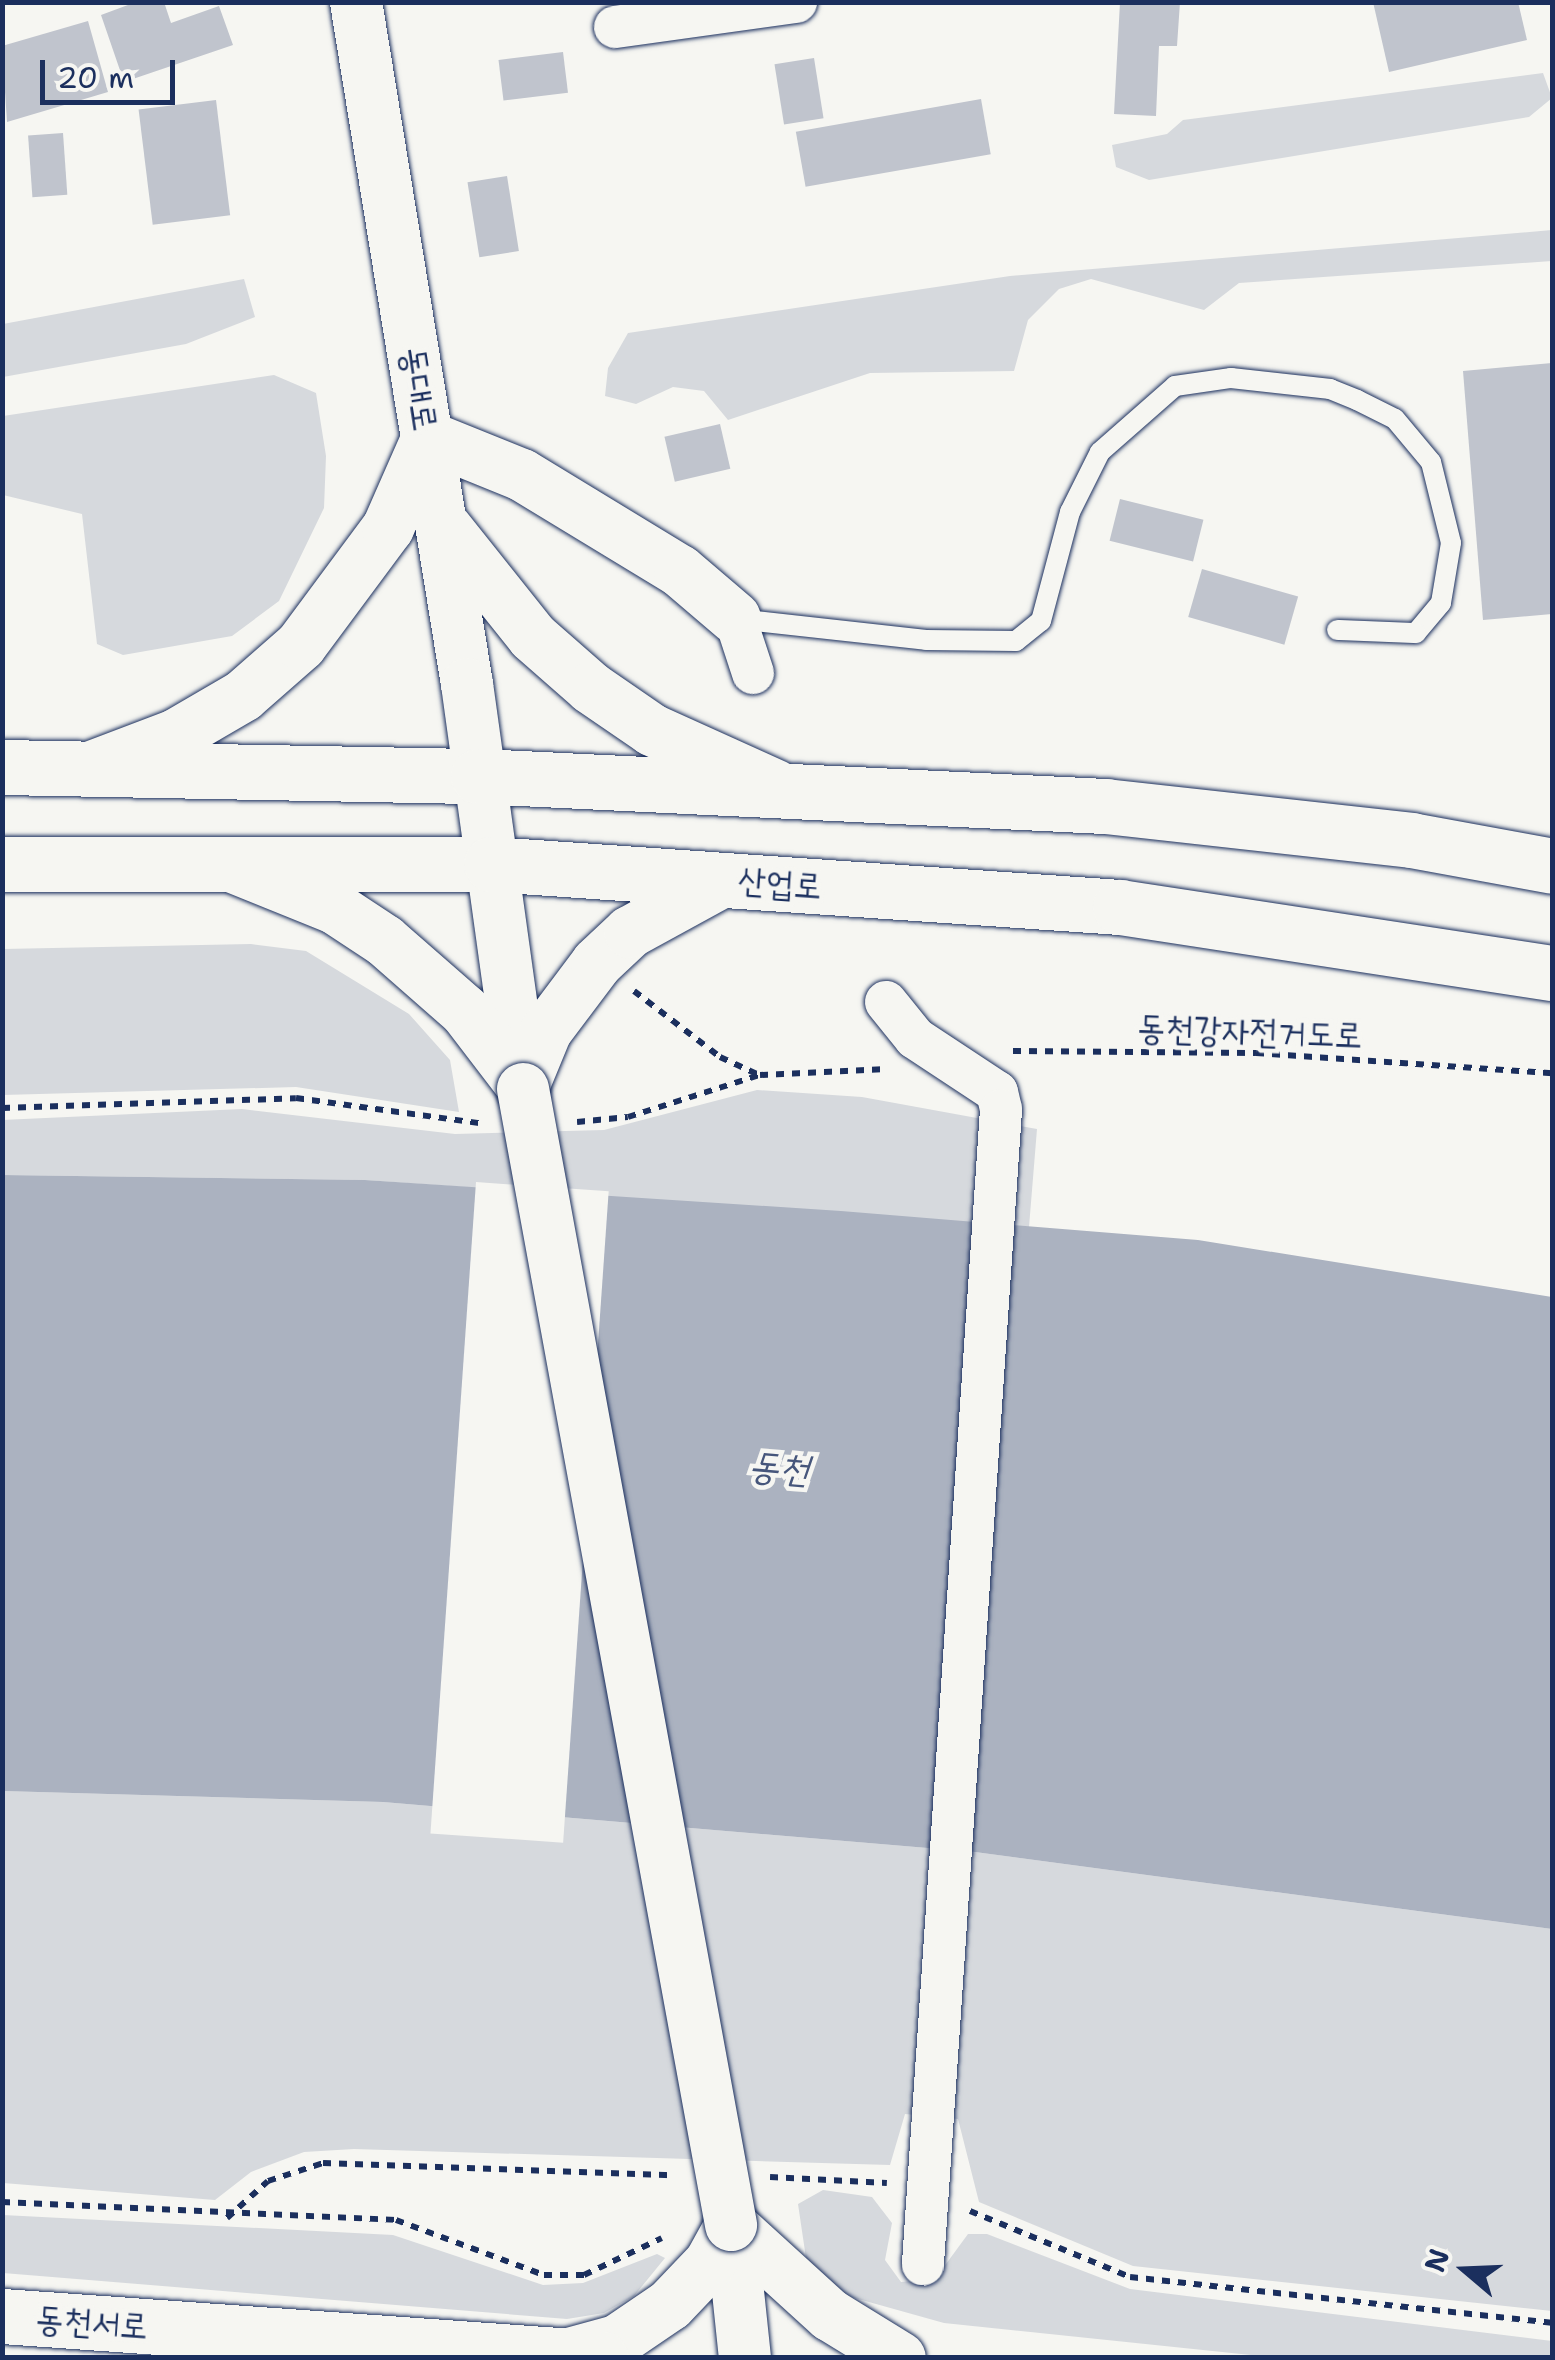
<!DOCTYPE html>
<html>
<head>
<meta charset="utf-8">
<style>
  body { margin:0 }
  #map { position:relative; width:1555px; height:2360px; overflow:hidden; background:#f6f6f2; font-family:"Shantell Sans","Poor Story",sans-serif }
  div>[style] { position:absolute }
  .green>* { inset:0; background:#d6d9dd }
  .water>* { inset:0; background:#abb2c0 }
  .pier>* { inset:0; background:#f6f6f2; transform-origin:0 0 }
  .building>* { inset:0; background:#c0c4cd; transform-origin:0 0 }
  .path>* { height:6px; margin-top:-3px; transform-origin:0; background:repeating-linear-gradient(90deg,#1b2f5e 0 8px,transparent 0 16px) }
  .roads { filter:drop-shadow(0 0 2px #1b2f5e) drop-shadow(0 0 2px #1b2f5e) }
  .service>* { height:20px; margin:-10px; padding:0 10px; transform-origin:10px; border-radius:10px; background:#f6f6f2 }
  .minor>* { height:42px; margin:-21px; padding:0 21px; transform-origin:21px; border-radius:21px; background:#f6f6f2 }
  .tertiary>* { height:52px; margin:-26px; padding:0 26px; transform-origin:26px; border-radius:26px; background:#f6f6f2 }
  .secondary>* { height:55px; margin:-27.5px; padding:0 27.5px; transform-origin:27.5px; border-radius:27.5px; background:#f6f6f2 }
  .bridges { filter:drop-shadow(0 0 2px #1b2f5e) drop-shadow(0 0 2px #1b2f5e) }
  .tertiary-bridge>* { height:52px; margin:-26px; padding:0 26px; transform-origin:26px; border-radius:26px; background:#f6f6f2 }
  span { translate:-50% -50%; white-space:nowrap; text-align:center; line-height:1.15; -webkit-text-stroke:9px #f6f6f2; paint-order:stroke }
  .street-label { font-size:35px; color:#1b2f5e }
  .water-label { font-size:38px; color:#46567b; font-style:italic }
  .frame { position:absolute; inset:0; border:5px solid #1b2f5e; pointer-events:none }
  .north { position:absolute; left:1415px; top:2220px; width:100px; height:100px; -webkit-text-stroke:8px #f6f6f2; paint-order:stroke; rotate:289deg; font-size:28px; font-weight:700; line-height:40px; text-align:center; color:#1b2f5e }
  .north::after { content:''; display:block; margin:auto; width:35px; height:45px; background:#1b2f5e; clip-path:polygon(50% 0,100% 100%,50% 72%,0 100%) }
  .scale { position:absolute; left:40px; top:60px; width:135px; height:45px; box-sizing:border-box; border:5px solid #1b2f5e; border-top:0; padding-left:12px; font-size:30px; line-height:35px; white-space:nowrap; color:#1b2f5e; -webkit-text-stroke:8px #f6f6f2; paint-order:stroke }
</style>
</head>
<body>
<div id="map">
  <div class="green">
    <i style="clip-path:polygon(1543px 73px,1552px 98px,1529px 117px,1149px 180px,1116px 167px,1112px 145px,1167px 134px,1183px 120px)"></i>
    <i style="clip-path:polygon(1552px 230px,1552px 261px,1239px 283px,1204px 310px,1091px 279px,1059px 289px,1028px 320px,1014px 371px,870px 373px,728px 420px,704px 391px,673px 387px,636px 404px,605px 396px,608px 368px,628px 333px,1010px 276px)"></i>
    <i style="clip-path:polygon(244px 279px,255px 317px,186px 344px,3px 377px,3px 324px)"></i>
    <i style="clip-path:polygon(274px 375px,316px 393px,326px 456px,324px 508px,279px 601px,232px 636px,123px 655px,97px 644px,82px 514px,3px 495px,3px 416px)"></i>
    <i style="clip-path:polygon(251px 944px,306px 951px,409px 1014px,450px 1060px,459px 1112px,296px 1087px,3px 1095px,3px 949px)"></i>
    <i style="clip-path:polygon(757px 1090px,862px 1097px,1037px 1129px,1029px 1227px,365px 1180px,3px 1175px,2px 1120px,242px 1109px,455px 1134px,604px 1130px)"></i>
    <i style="clip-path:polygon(3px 1791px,383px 1802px,975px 1852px,1552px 1929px,1552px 2311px,1133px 2266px,979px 2202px,958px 2119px,905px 2114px,890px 2165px,354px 2149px,304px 2152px,251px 2172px,215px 2200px,3px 2183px)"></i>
    <i style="clip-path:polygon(823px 2190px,872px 2197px,892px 2223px,885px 2260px,901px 2282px,935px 2279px,968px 2234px,987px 2234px,1130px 2289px,1552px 2341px,1552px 2357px,1270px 2357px,944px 2323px,851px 2297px,807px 2265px,798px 2204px)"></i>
    <i style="clip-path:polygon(3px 2215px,393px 2235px,543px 2285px,583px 2283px,657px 2254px,665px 2258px,634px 2296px,604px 2313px,567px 2319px,3px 2273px)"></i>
  </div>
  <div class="water">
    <i style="clip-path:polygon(3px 1175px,365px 1180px,841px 1211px,1198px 1240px,1552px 1297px,1552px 1929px,975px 1852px,383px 1802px,3px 1791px)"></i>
  </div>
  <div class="pier">
    <i style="left:476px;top:1182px;width:133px;height:653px;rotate:4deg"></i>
  </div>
  <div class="building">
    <i style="clip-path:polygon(136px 2px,164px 2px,171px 23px,219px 6px,233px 45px,124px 82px,101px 15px)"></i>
    <i style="clip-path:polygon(1120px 2px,1180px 2px,1177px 46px,1159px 46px,1156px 116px,1114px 114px)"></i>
    <i style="clip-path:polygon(1373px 2px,1518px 2px,1527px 40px,1389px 72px)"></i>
    <i style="clip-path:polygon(88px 21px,108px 92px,7px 122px,2px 46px)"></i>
    <i style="left:563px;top:52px;width:41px;height:65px;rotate:83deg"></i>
    <i style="left:814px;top:58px;width:61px;height:40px;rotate:81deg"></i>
    <i style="left:981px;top:99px;width:56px;height:188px;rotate:80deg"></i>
    <i style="left:216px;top:100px;width:116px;height:78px;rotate:83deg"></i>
    <i style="left:63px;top:133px;width:62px;height:35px;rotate:86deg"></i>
    <i style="left:507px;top:176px;width:76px;height:40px;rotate:81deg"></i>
    <i style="clip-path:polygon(1552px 363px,1552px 614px,1483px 620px,1463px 371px)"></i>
    <i style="left:720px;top:424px;width:46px;height:57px;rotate:77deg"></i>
    <i style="left:1120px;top:499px;width:86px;height:43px;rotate:14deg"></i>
    <i style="left:1202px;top:569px;width:100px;height:50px;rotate:16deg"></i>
  </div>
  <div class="path">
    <i style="left:634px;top:991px;width:108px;rotate:37.5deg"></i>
    <i style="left:720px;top:1057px;width:43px;rotate:24.8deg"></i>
    <i style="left:1013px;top:1051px;width:243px;rotate:0.5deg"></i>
    <i style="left:1256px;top:1053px;width:297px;rotate:3.9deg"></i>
    <i style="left:2px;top:1108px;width:294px;rotate:-1.9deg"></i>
    <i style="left:296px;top:1098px;width:185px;rotate:7.8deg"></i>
    <i style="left:577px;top:1122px;width:51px;rotate:-5.6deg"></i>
    <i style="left:628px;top:1117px;width:139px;rotate:-17.7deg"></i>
    <i style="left:760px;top:1075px;width:127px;rotate:-2.7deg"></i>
    <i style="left:770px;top:2177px;width:117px;rotate:2.9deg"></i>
    <i style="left:2px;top:2202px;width:394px;rotate:2.6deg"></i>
    <i style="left:396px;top:2220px;width:158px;rotate:20.4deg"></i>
    <i style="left:544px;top:2275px;width:40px"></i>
    <i style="left:584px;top:2275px;width:86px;rotate:-25.4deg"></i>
    <i style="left:970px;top:2211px;width:173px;rotate:22.4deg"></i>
    <i style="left:1130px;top:2277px;width:424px;rotate:6.2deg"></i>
    <i style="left:227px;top:2218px;width:55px;rotate:-42.1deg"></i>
    <i style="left:268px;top:2181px;width:58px;rotate:-18.1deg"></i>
    <i style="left:323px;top:2163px;width:349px;rotate:2deg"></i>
  </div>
  <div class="roads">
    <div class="service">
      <i style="left:737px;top:619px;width:190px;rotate:6.3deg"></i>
      <i style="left:926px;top:640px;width:90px;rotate:0.6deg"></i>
      <i style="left:1016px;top:641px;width:32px;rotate:-39deg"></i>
      <i style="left:1041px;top:621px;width:113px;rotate:-75.1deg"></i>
      <i style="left:1070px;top:512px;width:67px;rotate:-63.4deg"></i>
      <i style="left:1100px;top:452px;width:100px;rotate:-41.3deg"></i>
      <i style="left:1175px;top:386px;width:57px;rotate:-8.1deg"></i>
      <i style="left:1231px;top:378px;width:100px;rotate:6.3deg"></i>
      <i style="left:1330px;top:389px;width:29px;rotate:22deg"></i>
      <i style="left:1357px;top:400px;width:42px;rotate:26.6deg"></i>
      <i style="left:1395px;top:419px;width:56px;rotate:50.1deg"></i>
      <i style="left:1431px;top:462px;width:83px;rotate:76.1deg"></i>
      <i style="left:1451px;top:543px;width:61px;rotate:99.5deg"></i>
      <i style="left:1441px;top:603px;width:39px;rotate:130deg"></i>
      <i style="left:1416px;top:633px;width:79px;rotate:-177.8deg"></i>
    </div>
    <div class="minor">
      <i style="left:615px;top:27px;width:183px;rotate:-7.9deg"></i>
      <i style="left:735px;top:618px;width:58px;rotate:71.9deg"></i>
      <i style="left:886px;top:1002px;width:46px;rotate:51.1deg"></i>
      <i style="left:915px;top:1038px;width:98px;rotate:33.4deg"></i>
      <i style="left:997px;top:1092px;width:18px;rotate:77deg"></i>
      <i style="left:1001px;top:1110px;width:1157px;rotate:93.87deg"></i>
    </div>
    <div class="tertiary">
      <i style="left:356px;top:2px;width:691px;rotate:80.76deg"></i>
      <i style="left:467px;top:684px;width:409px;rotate:82.1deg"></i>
      <i style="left:446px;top:528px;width:139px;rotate:51.4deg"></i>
      <i style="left:533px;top:637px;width:77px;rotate:41.3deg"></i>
      <i style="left:591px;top:688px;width:74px;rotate:34.5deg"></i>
      <i style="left:652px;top:730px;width:136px;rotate:24.3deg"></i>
      <i style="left:89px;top:768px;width:93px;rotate:-20.8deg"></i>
      <i style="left:176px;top:735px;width:78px;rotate:-30.2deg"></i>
      <i style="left:243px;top:696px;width:77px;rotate:-41.3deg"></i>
      <i style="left:301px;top:645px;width:146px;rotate:-53.4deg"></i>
      <i style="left:388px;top:528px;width:99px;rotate:-66.3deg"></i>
      <i style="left:428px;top:437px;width:101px;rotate:22deg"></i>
      <i style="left:522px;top:475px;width:185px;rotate:31.3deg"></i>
      <i style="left:680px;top:571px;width:72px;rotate:40.5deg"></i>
      <i style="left:233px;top:867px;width:110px;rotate:21.9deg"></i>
      <i style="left:335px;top:908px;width:60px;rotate:33.4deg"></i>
      <i style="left:385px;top:941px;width:106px;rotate:41.2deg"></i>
      <i style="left:465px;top:1011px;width:86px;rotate:52.6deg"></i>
      <i style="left:523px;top:1087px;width:61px;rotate:-67.7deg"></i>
      <i style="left:546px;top:1031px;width:85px;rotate:-53.1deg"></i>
      <i style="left:597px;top:963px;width:45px;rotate:-43.2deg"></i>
      <i style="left:630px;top:932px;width:108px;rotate:-28.7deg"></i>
      <i style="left:731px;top:2225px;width:134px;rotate:42.3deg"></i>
      <i style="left:830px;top:2315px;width:82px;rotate:31.6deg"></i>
      <i style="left:731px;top:2225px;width:134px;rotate:84deg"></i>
      <i style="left:565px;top:2355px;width:54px;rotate:-15.1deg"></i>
      <i style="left:617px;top:2341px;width:64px;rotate:-34.2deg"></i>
      <i style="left:670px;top:2305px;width:58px;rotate:-46.4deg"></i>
      <i style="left:710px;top:2263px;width:43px;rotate:-61.1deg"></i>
    </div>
    <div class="secondary">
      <i style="left:2px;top:767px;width:476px;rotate:1.1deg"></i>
      <i style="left:478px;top:776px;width:628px;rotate:2.74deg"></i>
      <i style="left:1105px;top:806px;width:308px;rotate:6.3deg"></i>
      <i style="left:1411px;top:840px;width:143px;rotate:10.4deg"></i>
      <i style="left:2px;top:864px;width:489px"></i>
      <i style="left:491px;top:864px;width:630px;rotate:3.91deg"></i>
      <i style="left:1120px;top:907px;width:437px;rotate:8.7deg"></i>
      <i style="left:2px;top:2316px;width:600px;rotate:4.01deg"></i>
    </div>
  </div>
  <div class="bridges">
    <div class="tertiary-bridge">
      <i style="left:523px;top:1089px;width:1155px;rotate:79.62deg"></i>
    </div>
  </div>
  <div class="street-label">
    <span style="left:420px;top:389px;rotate:81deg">동대로</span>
    <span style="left:780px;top:883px;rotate:4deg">산업로</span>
    <span style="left:1250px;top:1031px;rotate:2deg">동천강자전거도로</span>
    <span style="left:92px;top:2322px;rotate:4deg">동천서로</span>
  </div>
  <div class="water-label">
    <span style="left:779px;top:1467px;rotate:5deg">동천</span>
  </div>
  <div class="frame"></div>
  <div class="north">N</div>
  <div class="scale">20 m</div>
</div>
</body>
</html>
